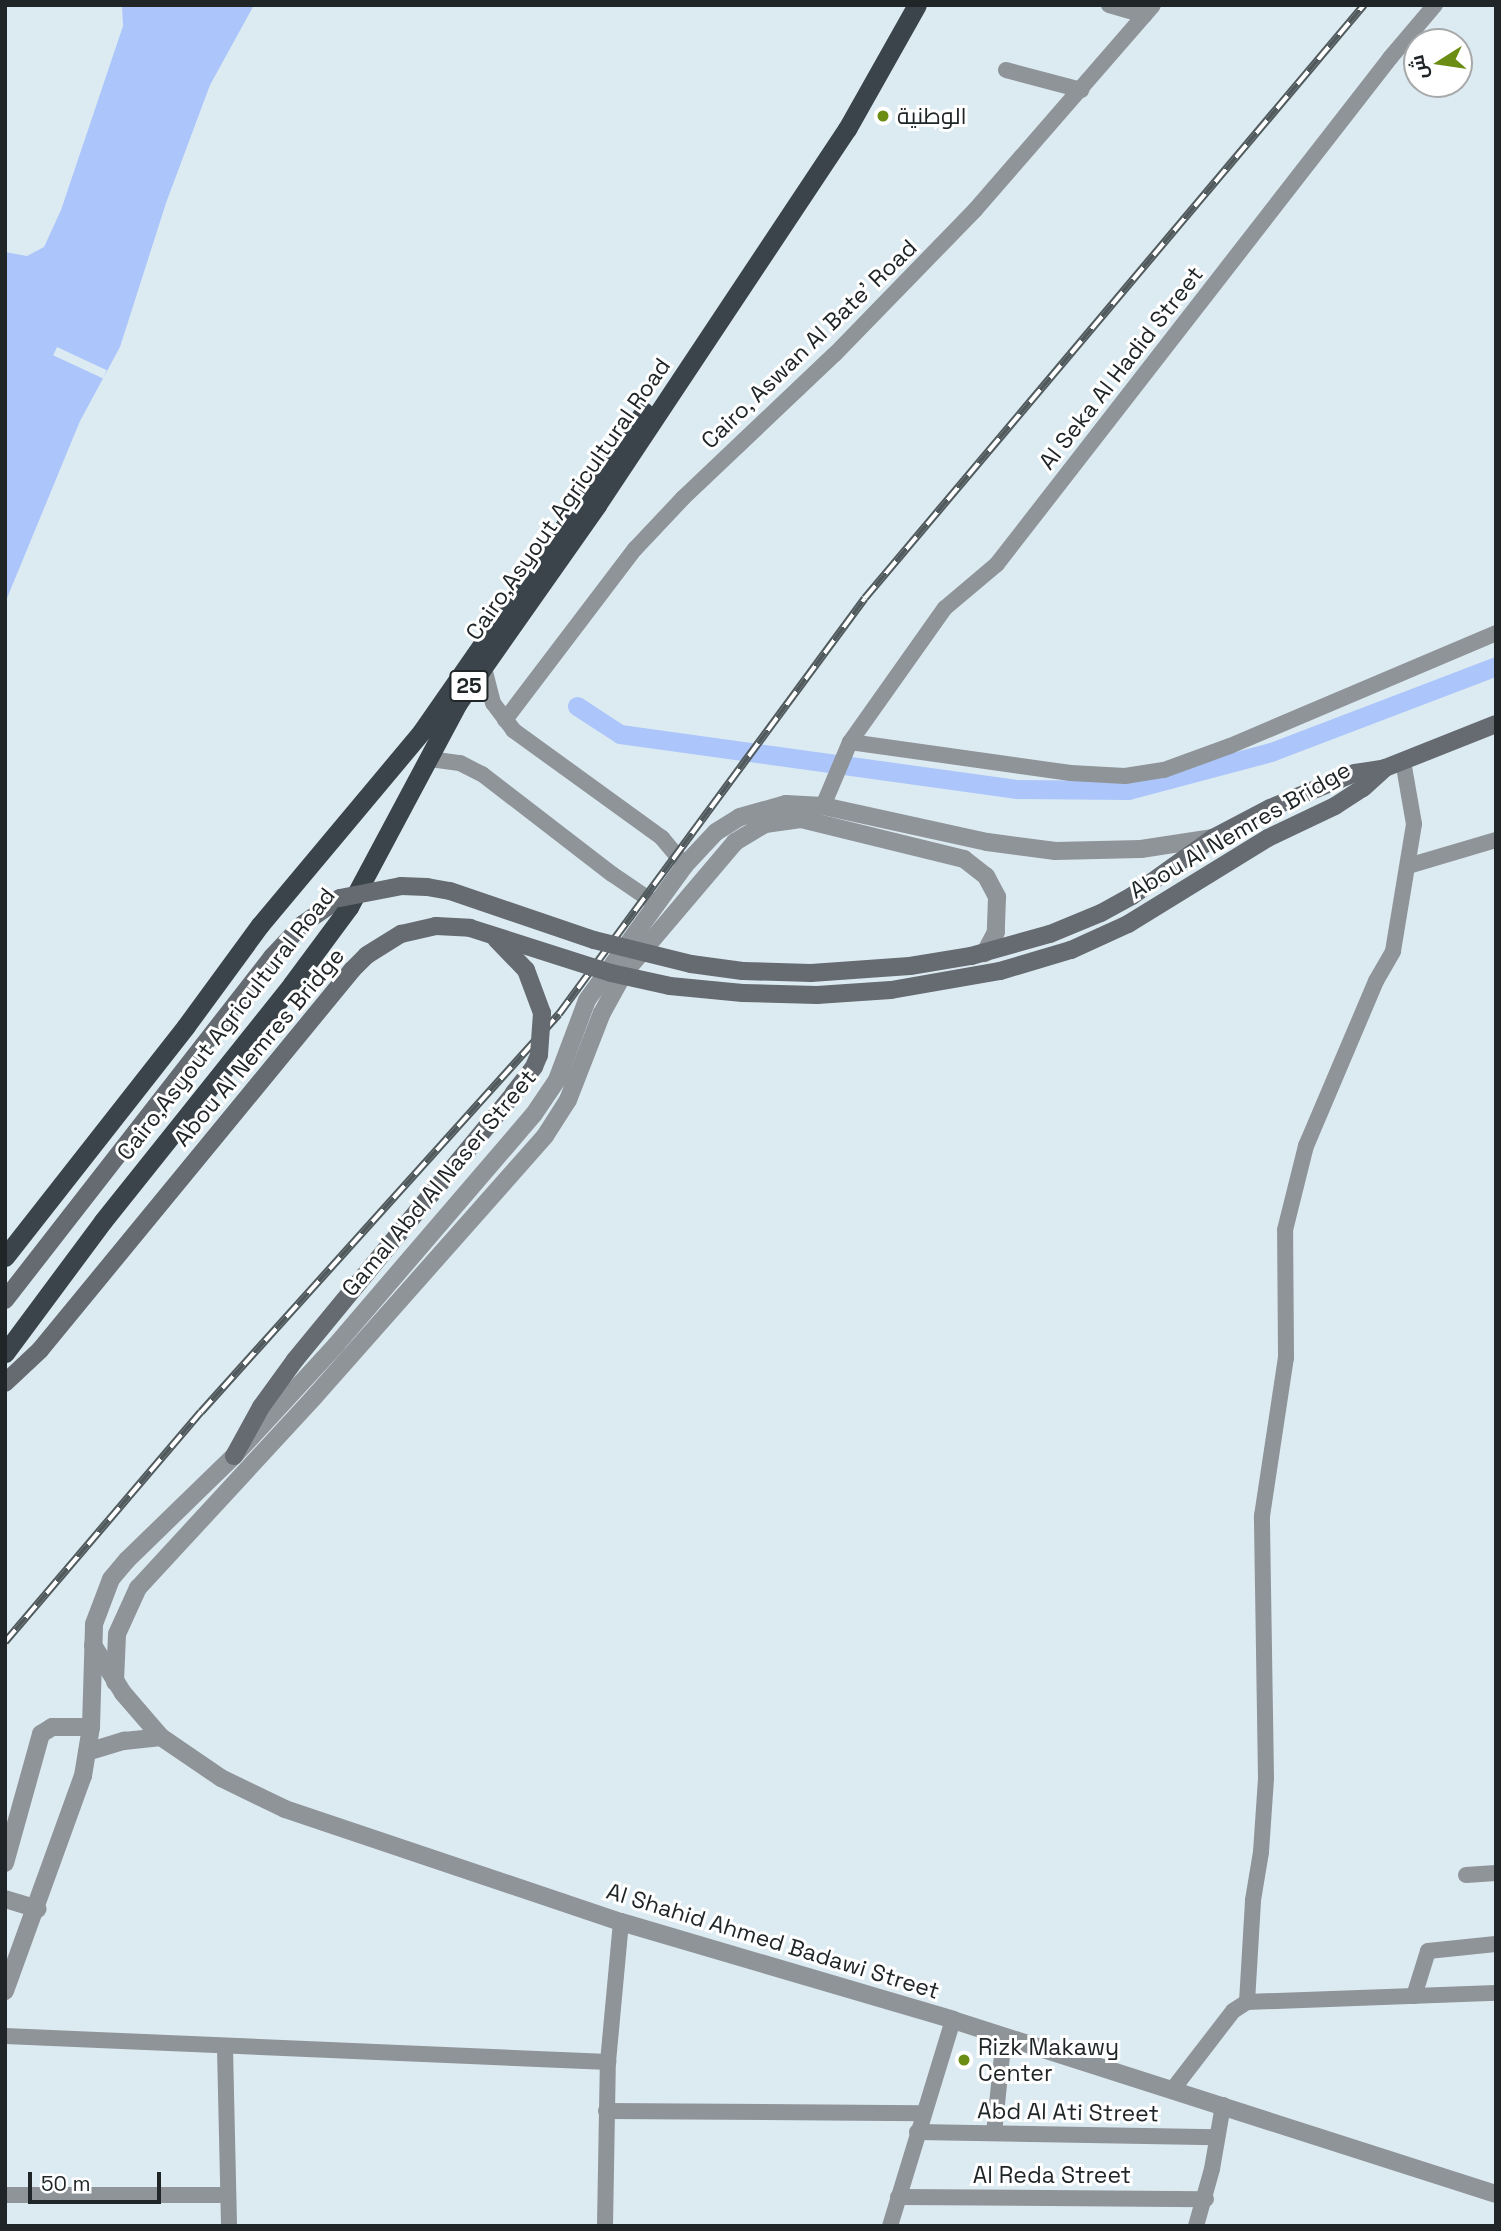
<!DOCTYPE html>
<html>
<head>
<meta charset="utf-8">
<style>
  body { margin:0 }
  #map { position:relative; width:1501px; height:2231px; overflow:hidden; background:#dcebf2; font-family:"Space Grotesk",Cairo,sans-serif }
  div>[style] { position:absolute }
  .water>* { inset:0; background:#acc5fa }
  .pier>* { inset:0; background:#dcebf2; transform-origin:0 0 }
  .canal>* { height:19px; margin:-9.5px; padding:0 9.5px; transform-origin:9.5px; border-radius:9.5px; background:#acc5fa }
  .minor>* { height:16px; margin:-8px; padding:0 8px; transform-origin:8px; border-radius:8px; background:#8f9498 }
  .tertiary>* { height:18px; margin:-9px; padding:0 9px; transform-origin:9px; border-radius:9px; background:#8f9498 }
  .secondary>* { height:18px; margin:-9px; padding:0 9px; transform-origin:9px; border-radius:9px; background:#656b71 }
  .trunk>* { height:19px; margin:-9.5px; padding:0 9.5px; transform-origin:9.5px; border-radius:9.5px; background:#3b444a }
  .rail>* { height:8px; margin-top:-4px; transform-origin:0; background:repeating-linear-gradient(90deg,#fff 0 16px,#515a5d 0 32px); box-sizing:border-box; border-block:2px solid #515a5d }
  .secondary-bridge>* { height:18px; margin:-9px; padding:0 9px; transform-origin:9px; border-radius:9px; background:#656b71 }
  .dots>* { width:19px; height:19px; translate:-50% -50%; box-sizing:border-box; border:4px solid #fff; border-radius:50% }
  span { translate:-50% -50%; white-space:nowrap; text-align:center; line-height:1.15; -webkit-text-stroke:6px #fff; paint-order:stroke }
  .shield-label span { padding:2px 5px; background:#fff; border:2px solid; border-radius:5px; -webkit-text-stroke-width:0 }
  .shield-label { font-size:21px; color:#202628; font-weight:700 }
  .poi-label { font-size:23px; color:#202628 }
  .left { translate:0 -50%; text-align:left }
  .street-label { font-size:23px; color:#202628 }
  .frame { position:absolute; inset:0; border:7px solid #202628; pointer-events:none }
  .north { position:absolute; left:1403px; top:28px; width:70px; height:70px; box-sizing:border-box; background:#fff; border:2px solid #a6a8a9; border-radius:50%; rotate:258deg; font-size:19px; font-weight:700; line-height:28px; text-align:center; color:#202628 }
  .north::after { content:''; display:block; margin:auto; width:24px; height:32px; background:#6b8d14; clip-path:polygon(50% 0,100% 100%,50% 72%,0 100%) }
  .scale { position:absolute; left:28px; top:2172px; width:133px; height:32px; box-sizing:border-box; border:4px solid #202628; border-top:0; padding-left:9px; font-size:21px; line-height:24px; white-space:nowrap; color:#202628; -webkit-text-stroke:5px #fff; paint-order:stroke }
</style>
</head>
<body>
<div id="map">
  <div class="water">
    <i style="clip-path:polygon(122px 5px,254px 5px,210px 85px,166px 203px,120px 347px,80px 421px,5px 603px,5px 252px,27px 256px,44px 247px,61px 210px,123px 26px)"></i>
  </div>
  <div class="pier">
    <i style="left:57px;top:347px;width:55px;height:9px;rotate:25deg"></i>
  </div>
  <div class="canal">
    <i style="left:577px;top:706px;width:51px;rotate:33.1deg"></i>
    <i style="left:620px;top:734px;width:401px;rotate:7.9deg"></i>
    <i style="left:1017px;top:789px;width:111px;rotate:0.5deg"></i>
    <i style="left:1128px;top:790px;width:148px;rotate:-14.9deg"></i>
    <i style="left:1271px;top:752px;width:241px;rotate:-20.9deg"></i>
  </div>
  <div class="minor">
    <i style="left:1109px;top:5px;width:37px;rotate:16deg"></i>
    <i style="left:1006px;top:70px;width:78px;rotate:14.9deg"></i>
    <i style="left:483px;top:664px;width:40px;rotate:75.6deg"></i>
    <i style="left:493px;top:703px;width:34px;rotate:53deg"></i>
    <i style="left:513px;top:730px;width:184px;rotate:35.9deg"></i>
    <i style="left:662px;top:838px;width:35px;rotate:50deg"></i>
    <i style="left:505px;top:720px;width:215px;rotate:-52.8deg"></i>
    <i style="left:635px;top:549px;width:70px;rotate:-46.7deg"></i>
    <i style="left:683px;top:498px;width:209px;rotate:-43.5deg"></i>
    <i style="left:835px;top:354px;width:201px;rotate:-45.8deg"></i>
    <i style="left:975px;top:210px;width:271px;rotate:-49deg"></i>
    <i style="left:850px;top:742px;width:223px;rotate:8deg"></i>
    <i style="left:1071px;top:773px;width:54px;rotate:3.2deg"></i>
    <i style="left:1125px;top:776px;width:39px;rotate:-9deg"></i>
    <i style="left:1164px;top:770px;width:70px;rotate:-20deg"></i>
    <i style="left:1230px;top:746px;width:289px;rotate:-23deg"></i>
    <i style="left:430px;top:759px;width:30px;rotate:8deg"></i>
    <i style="left:460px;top:763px;width:25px;rotate:27deg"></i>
    <i style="left:482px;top:774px;width:164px;rotate:37.6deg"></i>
    <i style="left:612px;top:874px;width:53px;rotate:34.3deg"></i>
    <i style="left:823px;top:806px;width:69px;rotate:-67.1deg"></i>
    <i style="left:850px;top:742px;width:164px;rotate:-54.7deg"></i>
    <i style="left:945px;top:608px;width:68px;rotate:-40.2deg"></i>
    <i style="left:997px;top:564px;width:641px;rotate:-52.16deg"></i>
    <i style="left:1390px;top:58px;width:70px;rotate:-49.7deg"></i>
    <i style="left:1408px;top:866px;width:92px;rotate:-16.5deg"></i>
    <i style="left:1466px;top:1875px;width:30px;rotate:-4deg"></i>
    <i style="left:1414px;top:1996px;width:47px;rotate:-72.7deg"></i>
    <i style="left:1428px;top:1951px;width:68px;rotate:-5.9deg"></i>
    <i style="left:1247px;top:2002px;width:102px;rotate:-86.6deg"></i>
    <i style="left:1253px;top:1900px;width:49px;rotate:-80.5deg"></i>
    <i style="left:1261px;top:1852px;width:74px;rotate:-86.1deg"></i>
    <i style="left:1266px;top:1778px;width:262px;rotate:-90.9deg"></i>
    <i style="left:1262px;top:1516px;width:160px;rotate:-81.4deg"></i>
    <i style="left:1286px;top:1358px;width:128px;rotate:-90.4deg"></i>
    <i style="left:1285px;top:1230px;width:87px;rotate:-76deg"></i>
    <i style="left:1306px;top:1146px;width:179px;rotate:-67deg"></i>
    <i style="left:1376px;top:981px;width:34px;rotate:-60deg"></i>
    <i style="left:1393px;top:951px;width:129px;rotate:-80.6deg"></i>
    <i style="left:1414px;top:824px;width:64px;rotate:-99.9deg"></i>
    <i style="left:5px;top:2036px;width:604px;rotate:2.47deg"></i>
    <i style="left:225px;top:2048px;width:178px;rotate:88.7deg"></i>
    <i style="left:1173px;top:2089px;width:98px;rotate:-52.4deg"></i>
    <i style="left:1233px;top:2011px;width:17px;rotate:-33deg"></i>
    <i style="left:1247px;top:2002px;width:249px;rotate:-2.1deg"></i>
    <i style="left:606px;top:2111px;width:317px;rotate:0.4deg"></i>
    <i style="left:917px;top:2132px;width:300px;rotate:1deg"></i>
    <i style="left:994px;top:2133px;width:97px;rotate:-84.1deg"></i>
    <i style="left:5px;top:2195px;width:222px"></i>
    <i style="left:898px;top:2197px;width:308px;rotate:0.4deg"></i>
    <i style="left:605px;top:2226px;width:164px;rotate:-89deg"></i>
    <i style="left:608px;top:2062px;width:141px;rotate:-84.7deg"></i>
    <i style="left:890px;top:2226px;width:215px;rotate:-73deg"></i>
    <i style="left:1196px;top:2226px;width:59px;rotate:-74.3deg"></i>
    <i style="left:1212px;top:2169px;width:65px;rotate:-80.2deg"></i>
  </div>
  <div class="tertiary">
    <i style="left:93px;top:1645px;width:57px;rotate:58deg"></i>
    <i style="left:123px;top:1693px;width:58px;rotate:49.2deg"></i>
    <i style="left:161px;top:1737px;width:73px;rotate:34.3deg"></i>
    <i style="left:221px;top:1778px;width:71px;rotate:25.8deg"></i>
    <i style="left:285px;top:1809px;width:354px;rotate:18.6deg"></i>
    <i style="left:621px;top:1922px;width:346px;rotate:16.4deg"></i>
    <i style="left:953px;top:2020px;width:570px;rotate:17.77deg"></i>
    <i style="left:115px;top:1682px;width:48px;rotate:-87.6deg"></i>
    <i style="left:117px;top:1634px;width:51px;rotate:-65.5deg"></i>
    <i style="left:138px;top:1588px;width:261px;rotate:-47.3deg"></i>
    <i style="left:315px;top:1396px;width:347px;rotate:-48.5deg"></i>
    <i style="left:545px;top:1136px;width:43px;rotate:-57.4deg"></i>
    <i style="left:568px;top:1100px;width:93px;rotate:-68.7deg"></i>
    <i style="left:602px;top:1013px;width:46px;rotate:-61.2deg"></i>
    <i style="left:624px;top:973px;width:172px;rotate:-49.7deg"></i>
    <i style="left:735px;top:842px;width:35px;rotate:-31deg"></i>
    <i style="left:765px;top:824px;width:36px;rotate:-8deg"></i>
    <i style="left:801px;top:819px;width:168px;rotate:13.8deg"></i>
    <i style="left:964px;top:859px;width:28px;rotate:38deg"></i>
    <i style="left:986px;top:876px;width:24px;rotate:62deg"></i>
    <i style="left:997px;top:897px;width:35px;rotate:92deg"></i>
    <i style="left:996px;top:932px;width:24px;rotate:118deg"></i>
    <i style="left:87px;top:1752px;width:39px;rotate:-17deg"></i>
    <i style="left:124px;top:1741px;width:37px;rotate:-6deg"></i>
    <i style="left:5px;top:1863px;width:134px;rotate:-74.4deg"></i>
    <i style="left:41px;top:1734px;width:13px;rotate:-32deg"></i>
    <i style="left:52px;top:1727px;width:39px"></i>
    <i style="left:5px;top:1899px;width:34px;rotate:17deg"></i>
    <i style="left:5px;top:1991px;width:229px;rotate:-70.1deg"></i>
    <i style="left:83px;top:1776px;width:50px;rotate:-80.7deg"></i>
    <i style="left:91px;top:1727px;width:103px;rotate:-88.3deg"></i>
    <i style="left:94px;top:1624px;width:48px;rotate:-69.3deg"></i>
    <i style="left:111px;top:1579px;width:25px;rotate:-50deg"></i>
    <i style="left:127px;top:1560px;width:149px;rotate:-44.2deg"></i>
    <i style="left:234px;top:1456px;width:151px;rotate:-47.4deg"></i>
    <i style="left:336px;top:1345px;width:304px;rotate:-49.4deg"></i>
    <i style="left:534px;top:1114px;width:41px;rotate:-55.9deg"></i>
    <i style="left:557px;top:1080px;width:85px;rotate:-69.4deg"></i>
    <i style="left:587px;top:1000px;width:167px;rotate:-54deg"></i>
    <i style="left:685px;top:865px;width:45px;rotate:-46.8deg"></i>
    <i style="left:716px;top:832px;width:28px;rotate:-32deg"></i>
    <i style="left:740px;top:817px;width:48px;rotate:-15.8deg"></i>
    <i style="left:786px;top:804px;width:37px;rotate:3deg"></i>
    <i style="left:823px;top:806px;width:168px;rotate:12.4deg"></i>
    <i style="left:987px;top:842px;width:69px;rotate:7.5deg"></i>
    <i style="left:1055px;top:851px;width:86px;rotate:-1.3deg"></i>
    <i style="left:1141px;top:849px;width:73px;rotate:-8.7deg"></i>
  </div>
  <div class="secondary">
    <i style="left:743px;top:971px;width:68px;rotate:1.7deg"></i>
    <i style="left:811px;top:973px;width:99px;rotate:-4deg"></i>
    <i style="left:910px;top:966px;width:62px;rotate:-9.3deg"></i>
    <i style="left:971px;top:956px;width:82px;rotate:-15.6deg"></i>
    <i style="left:1050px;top:934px;width:55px;rotate:-22.4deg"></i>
    <i style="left:1101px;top:913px;width:35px;rotate:-29deg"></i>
    <i style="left:1132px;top:896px;width:100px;rotate:-35.6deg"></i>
    <i style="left:1213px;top:838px;width:64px;rotate:-27.8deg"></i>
    <i style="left:1270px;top:808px;width:92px;rotate:-22.4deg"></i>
    <i style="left:1355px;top:773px;width:30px;rotate:-9deg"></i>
    <i style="left:1385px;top:768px;width:119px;rotate:-21.6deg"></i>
    <i style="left:743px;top:993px;width:74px;rotate:1.5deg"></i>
    <i style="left:817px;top:995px;width:74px;rotate:-3.9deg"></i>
    <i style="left:891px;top:990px;width:111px;rotate:-9.9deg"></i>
    <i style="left:1000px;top:971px;width:74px;rotate:-16.5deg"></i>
    <i style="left:1071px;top:950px;width:63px;rotate:-24.5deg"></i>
    <i style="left:1128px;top:924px;width:164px;rotate:-31.6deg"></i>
    <i style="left:1268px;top:838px;width:74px;rotate:-25.5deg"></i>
    <i style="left:1335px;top:806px;width:33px;rotate:-33deg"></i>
    <i style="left:1363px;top:788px;width:30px;rotate:-42deg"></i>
    <i style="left:5px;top:1300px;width:435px;rotate:-52.1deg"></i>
    <i style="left:272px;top:957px;width:45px;rotate:-46.8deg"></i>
    <i style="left:303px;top:924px;width:45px;rotate:-35.1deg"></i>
    <i style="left:5px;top:1383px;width:48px;rotate:-43.3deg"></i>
    <i style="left:40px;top:1350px;width:492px;rotate:-50.6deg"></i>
    <i style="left:352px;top:970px;width:21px;rotate:-45deg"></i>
    <i style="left:367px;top:955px;width:40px;rotate:-32deg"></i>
    <i style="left:234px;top:1456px;width:56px;rotate:-61.1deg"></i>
    <i style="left:261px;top:1407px;width:58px;rotate:-54.1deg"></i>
    <i style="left:295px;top:1360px;width:345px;rotate:-50.6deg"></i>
  </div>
  <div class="trunk">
    <i style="left:5px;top:1257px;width:293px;rotate:-51.9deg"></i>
    <i style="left:186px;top:1026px;width:125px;rotate:-53.8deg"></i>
    <i style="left:260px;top:925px;width:253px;rotate:-50.1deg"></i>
    <i style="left:422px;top:731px;width:389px;rotate:-55.2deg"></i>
    <i style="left:5px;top:1353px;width:164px;rotate:-53.4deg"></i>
    <i style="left:103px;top:1221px;width:303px;rotate:-51.4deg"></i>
    <i style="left:292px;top:984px;width:96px;rotate:-53.5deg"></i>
    <i style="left:349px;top:907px;width:231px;rotate:-61.9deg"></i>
    <i style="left:458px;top:703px;width:242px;rotate:-54.9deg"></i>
    <i style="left:597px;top:505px;width:452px;rotate:-56.4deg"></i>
    <i style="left:847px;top:129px;width:142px;rotate:-60.6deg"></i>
  </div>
  <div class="rail">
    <i style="left:5px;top:1642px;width:302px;rotate:-49.6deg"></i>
    <i style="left:201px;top:1412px;width:535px;rotate:-48.03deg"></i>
    <i style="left:559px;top:1014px;width:516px;rotate:-53.66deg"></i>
    <i style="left:865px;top:598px;width:775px;rotate:-49.92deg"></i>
  </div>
  <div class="secondary-bridge">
    <i style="left:340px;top:898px;width:62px;rotate:-11.1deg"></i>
    <i style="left:401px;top:886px;width:26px;rotate:2deg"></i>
    <i style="left:427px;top:887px;width:23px;rotate:10deg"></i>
    <i style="left:450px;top:891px;width:152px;rotate:18.8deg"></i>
    <i style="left:594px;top:940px;width:100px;rotate:13.9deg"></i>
    <i style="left:691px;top:964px;width:52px;rotate:7.7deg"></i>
    <i style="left:401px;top:934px;width:36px;rotate:-13deg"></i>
    <i style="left:436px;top:926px;width:34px;rotate:3deg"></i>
    <i style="left:470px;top:928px;width:148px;rotate:17.7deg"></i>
    <i style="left:611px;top:973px;width:60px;rotate:12.4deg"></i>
    <i style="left:670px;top:986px;width:73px;rotate:5.5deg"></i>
    <i style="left:496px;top:939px;width:43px;rotate:45.9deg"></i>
    <i style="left:526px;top:970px;width:46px;rotate:69.6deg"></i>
    <i style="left:542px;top:1013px;width:42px;rotate:94.1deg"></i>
    <i style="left:539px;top:1055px;width:13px;rotate:113deg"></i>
    <i style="left:534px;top:1067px;width:33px;rotate:128deg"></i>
  </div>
  <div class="dots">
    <i style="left:883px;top:116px;background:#6b8d14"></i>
    <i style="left:964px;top:2060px;background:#6b8d14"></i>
  </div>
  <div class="shield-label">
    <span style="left:469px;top:686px">25</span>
  </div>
  <div class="poi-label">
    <span class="left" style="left:897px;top:116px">الوطنية</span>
    <span class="left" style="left:978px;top:2060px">Rizk Makawy<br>Center</span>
  </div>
  <div class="street-label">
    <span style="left:809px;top:344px;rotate:-44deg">Cairo, Aswan Al Bate' Road</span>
    <span style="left:1121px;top:368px;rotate:-52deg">Al Seka Al Hadid Street</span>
    <span style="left:568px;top:499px;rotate:-55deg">Cairo,Asyout Agricultural Road</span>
    <span style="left:1240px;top:830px;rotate:-30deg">Abou Al Nemres Bridge</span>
    <span style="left:226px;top:1024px;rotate:-52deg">Cairo,Asyout Agricultural Road</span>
    <span style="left:259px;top:1047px;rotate:-50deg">Abou Al Nemres Bridge</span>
    <span style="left:439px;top:1183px;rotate:-50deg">Gamal Abd Al Naser Street</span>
    <span style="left:773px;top:1941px;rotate:17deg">Al Shahid Ahmed Badawi Street</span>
    <span style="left:1068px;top:2112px;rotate:1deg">Abd Al Ati Street</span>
    <span style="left:1052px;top:2175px">Al Reda Street</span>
  </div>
  <div class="frame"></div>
  <div class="north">ش</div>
  <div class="scale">50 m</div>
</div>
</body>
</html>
